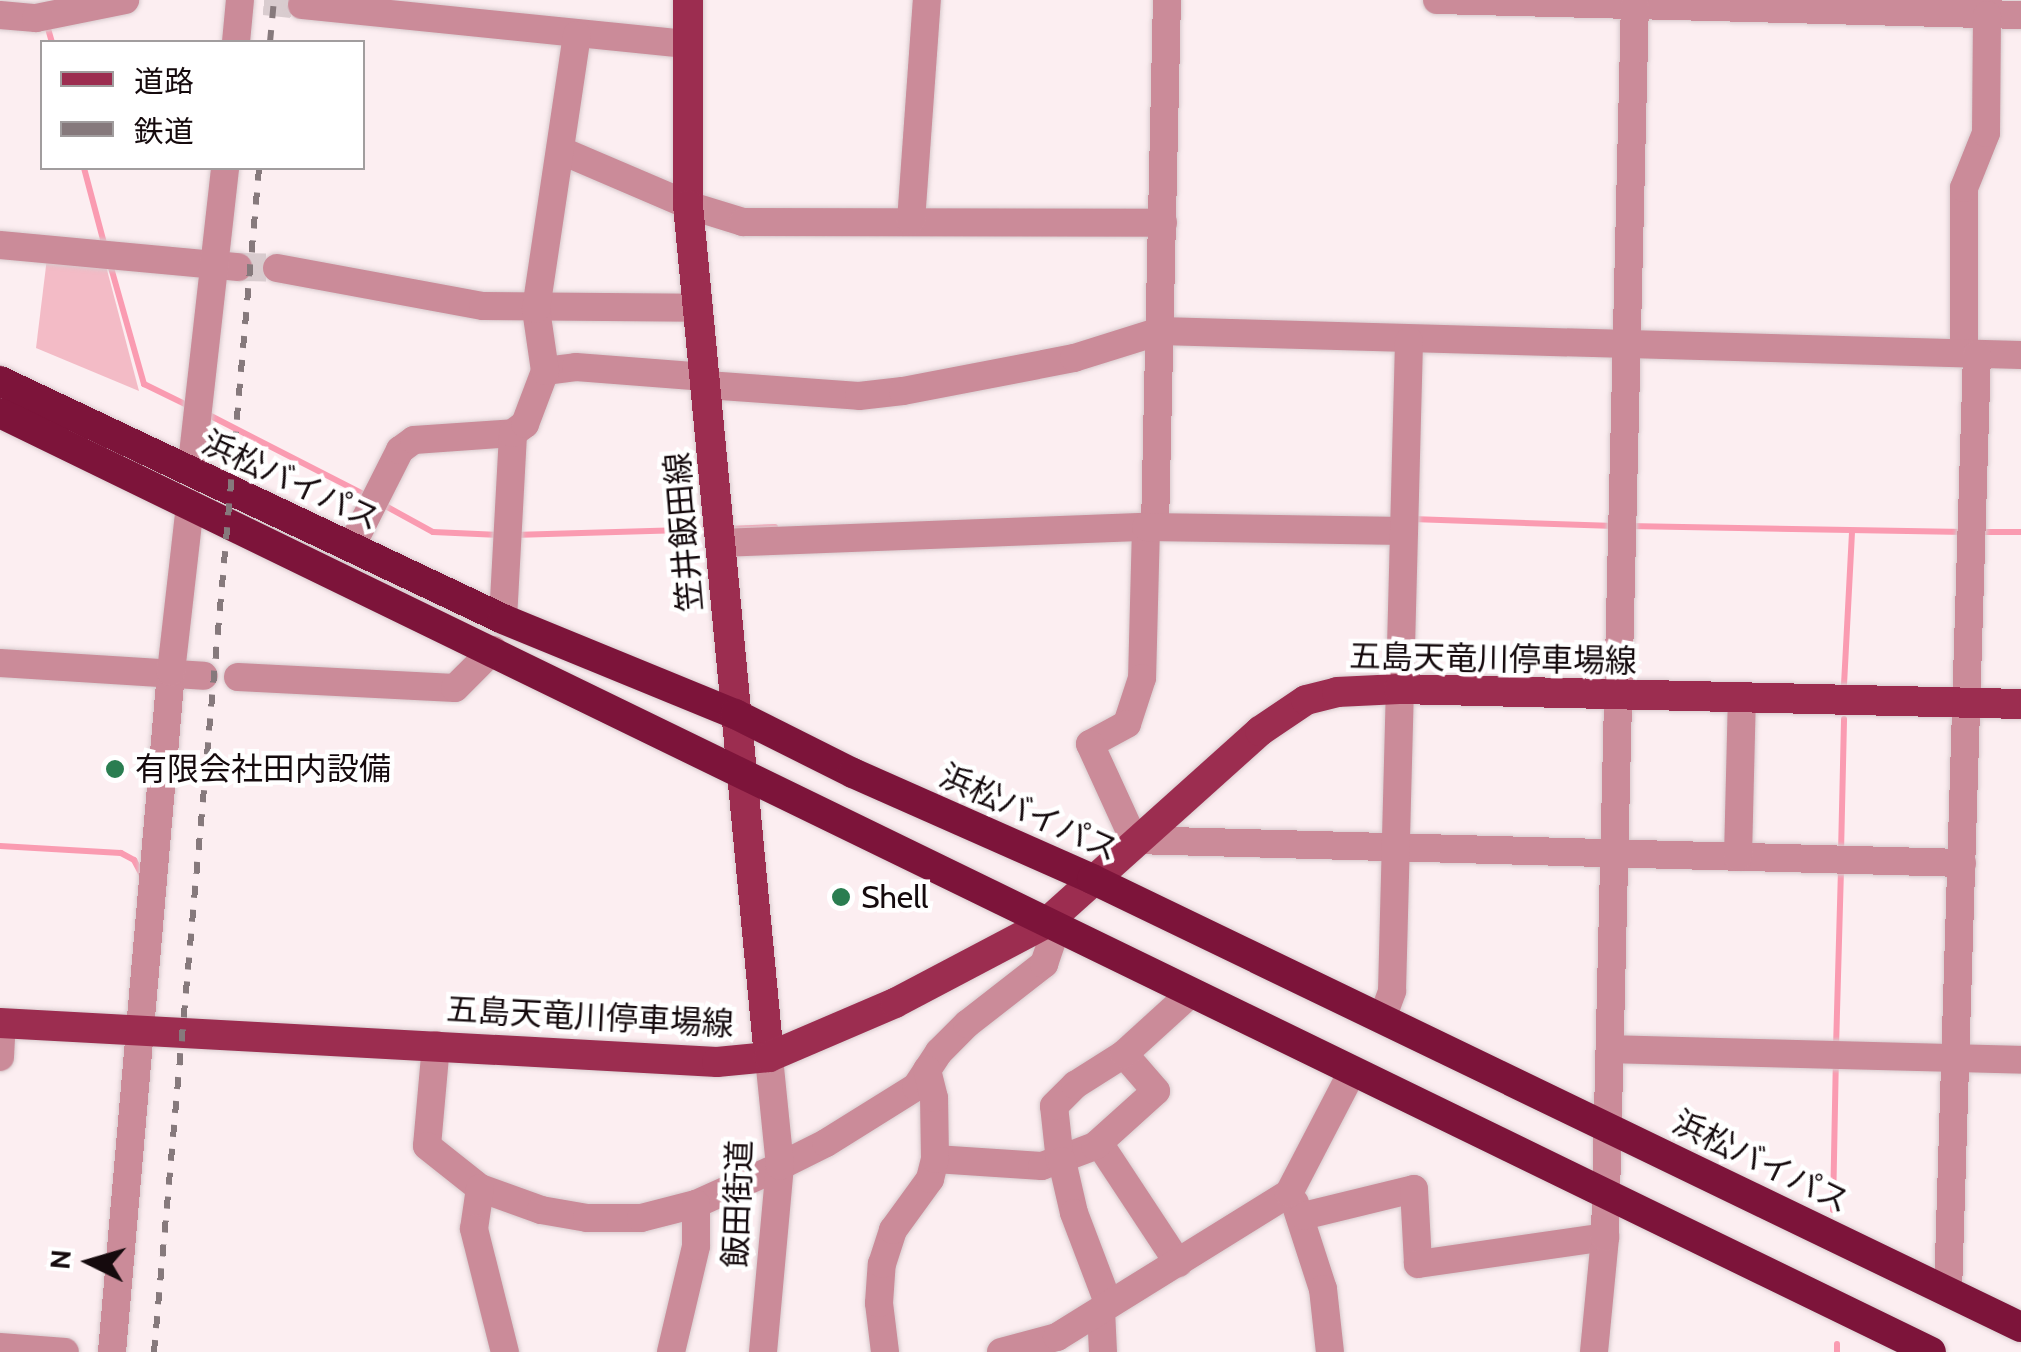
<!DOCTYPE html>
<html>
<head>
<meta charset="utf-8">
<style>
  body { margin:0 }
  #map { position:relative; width:2021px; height:1352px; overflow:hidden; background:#fceef1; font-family:Cabin,"Noto Sans JP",sans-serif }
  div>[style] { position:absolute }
  .green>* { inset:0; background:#f3bbc6 }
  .stream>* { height:6px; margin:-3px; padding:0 3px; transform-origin:3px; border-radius:3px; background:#fa9bb1 }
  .minor-tunnel>* { height:28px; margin-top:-14px; transform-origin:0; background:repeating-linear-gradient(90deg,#d9cccf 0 28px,transparent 0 42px) }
  .roads { filter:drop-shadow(0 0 2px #d7cacd) drop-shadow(0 0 2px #d7cacd) }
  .minor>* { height:28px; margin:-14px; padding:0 14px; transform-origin:14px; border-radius:14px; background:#cb8b99 }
  .major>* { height:30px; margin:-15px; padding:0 15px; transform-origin:15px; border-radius:15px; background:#9c2d50 }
  .highway>* { height:30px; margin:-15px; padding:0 15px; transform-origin:15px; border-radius:15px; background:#7d143a }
  .rail>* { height:6px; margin-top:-3px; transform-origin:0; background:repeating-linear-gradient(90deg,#86797c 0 12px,transparent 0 24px) }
  .dots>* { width:28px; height:28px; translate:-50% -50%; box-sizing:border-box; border:5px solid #fff; border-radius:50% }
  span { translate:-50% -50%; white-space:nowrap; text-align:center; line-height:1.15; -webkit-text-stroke:9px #fff; paint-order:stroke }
  .street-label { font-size:32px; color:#150a0d }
  .poi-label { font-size:32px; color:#150a0d }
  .left { translate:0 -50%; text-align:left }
  .legend { position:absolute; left:40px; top:40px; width:325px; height:130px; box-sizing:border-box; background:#fff; border:2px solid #a19d9e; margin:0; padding:12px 18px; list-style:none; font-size:30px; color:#150a0d }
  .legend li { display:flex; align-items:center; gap:20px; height:50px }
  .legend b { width:50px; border:2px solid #a19d9e }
  .north { position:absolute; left:40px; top:1212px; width:100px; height:100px; -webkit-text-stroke:8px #fff; paint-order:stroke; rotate:275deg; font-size:28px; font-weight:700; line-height:40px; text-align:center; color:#150a0d }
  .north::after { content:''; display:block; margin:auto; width:35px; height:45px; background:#150a0d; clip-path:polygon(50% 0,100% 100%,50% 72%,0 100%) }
</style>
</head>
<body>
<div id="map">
  <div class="green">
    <i style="clip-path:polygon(47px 258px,106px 266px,139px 391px,36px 348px)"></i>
  </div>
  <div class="stream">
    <i style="left:47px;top:25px;width:18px;rotate:74deg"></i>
    <i style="left:84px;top:168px;width:82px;rotate:75.1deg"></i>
    <i style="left:110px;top:264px;width:125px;rotate:74.2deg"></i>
    <i style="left:144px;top:384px;width:52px;rotate:26.1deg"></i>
    <i style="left:207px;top:414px;width:182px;rotate:27.1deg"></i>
    <i style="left:380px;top:503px;width:60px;rotate:28.7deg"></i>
    <i style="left:433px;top:532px;width:67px;rotate:2.6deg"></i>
    <i style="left:1412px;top:519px;width:203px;rotate:2deg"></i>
    <i style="left:1627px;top:526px;width:338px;rotate:1deg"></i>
    <i style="left:728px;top:529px;width:47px;rotate:-2.4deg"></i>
    <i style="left:1977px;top:532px;width:44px"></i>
    <i style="left:513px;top:535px;width:197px;rotate:-1.7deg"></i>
    <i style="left:1844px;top:685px;width:152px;rotate:-87deg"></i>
    <i style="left:0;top:846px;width:121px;rotate:3.3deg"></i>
    <i style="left:121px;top:853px;width:15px;rotate:28deg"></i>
    <i style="left:134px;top:860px;width:17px;rotate:62deg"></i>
    <i style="left:1841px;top:853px;width:134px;rotate:-88.7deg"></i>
    <i style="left:1836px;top:1048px;width:183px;rotate:-88.4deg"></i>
    <i style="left:1833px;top:1210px;width:150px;rotate:-88.9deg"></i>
    <i style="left:1837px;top:1344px;width:8px;rotate:90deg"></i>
  </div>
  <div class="minor-tunnel">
    <i style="left:264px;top:1px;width:38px;rotate:6deg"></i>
    <i style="left:238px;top:267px;width:39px;rotate:1deg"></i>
  </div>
  <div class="roads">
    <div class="minor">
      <i style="left:1437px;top:0;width:584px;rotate:1.47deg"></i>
      <i style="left:302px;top:5px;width:387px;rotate:5.8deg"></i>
      <i style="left:0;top:15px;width:36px;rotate:5deg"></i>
      <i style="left:36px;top:18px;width:91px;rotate:-11.4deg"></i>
      <i style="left:236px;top:42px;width:42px;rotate:-84.6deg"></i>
      <i style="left:562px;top:151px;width:137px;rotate:23.2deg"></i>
      <i style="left:688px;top:205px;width:58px;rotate:17.2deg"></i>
      <i style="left:743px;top:222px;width:420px;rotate:0.1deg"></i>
      <i style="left:911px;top:221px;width:222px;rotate:-85.9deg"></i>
      <i style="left:0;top:245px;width:239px;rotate:5.3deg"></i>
      <i style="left:277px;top:268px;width:209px;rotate:10.5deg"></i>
      <i style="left:483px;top:306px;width:214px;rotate:0.5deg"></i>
      <i style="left:1964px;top:353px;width:165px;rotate:-90deg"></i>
      <i style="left:1964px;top:188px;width:59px;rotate:-68.2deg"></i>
      <i style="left:1986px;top:133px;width:118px;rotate:-89.5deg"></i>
      <i style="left:545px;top:371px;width:31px;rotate:-7deg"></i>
      <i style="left:576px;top:367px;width:130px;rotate:4.4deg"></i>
      <i style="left:707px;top:385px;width:152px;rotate:4.1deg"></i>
      <i style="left:859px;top:396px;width:44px;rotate:-6.5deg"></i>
      <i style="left:903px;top:391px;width:174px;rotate:-10.9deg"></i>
      <i style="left:1074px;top:358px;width:90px;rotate:-17.4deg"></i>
      <i style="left:1160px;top:331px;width:861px;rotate:1.6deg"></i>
      <i style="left:191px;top:472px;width:306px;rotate:-83.6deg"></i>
      <i style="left:1146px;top:527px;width:151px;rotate:91.5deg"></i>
      <i style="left:1142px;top:678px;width:48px;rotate:108.1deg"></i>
      <i style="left:1127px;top:724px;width:42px;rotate:151.6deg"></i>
      <i style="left:1090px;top:744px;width:106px;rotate:65.4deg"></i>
      <i style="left:1134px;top:840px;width:828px;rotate:1.59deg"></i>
      <i style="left:1155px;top:527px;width:527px;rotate:-88.7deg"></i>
      <i style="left:720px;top:543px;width:426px;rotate:-2.2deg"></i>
      <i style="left:1146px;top:527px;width:258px;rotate:0.9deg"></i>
      <i style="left:351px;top:547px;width:109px;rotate:-63.2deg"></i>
      <i style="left:400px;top:450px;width:17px;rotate:-36deg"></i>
      <i style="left:414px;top:440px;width:99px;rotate:-4deg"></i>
      <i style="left:503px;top:619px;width:186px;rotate:-86.9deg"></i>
      <i style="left:513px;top:433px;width:15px;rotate:-37deg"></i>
      <i style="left:525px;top:424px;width:57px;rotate:-69.3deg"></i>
      <i style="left:545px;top:371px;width:63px;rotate:-98.3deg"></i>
      <i style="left:536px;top:309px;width:277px;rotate:-81.5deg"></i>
      <i style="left:0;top:663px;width:204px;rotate:3.6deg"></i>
      <i style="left:238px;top:677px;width:217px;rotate:2.9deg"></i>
      <i style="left:455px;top:688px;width:54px;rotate:-45deg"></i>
      <i style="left:1738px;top:857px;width:159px;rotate:-88.6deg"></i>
      <i style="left:1382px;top:1019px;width:30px;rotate:-70deg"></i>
      <i style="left:1392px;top:991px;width:650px;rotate:-88.5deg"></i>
      <i style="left:436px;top:1045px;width:101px;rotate:95.1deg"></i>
      <i style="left:427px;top:1146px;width:68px;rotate:38.4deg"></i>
      <i style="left:480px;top:1188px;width:65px;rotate:19.8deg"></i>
      <i style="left:541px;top:1210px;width:47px;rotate:9.9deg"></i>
      <i style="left:587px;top:1218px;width:54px"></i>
      <i style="left:641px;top:1218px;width:57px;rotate:-14.3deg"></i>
      <i style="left:696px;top:1204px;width:92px;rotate:-24.3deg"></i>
      <i style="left:780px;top:1166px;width:51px;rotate:-26.6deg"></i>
      <i style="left:826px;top:1143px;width:106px;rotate:-31.9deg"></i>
      <i style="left:916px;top:1087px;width:42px;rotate:-56.7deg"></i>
      <i style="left:939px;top:1052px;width:40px;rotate:-45deg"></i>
      <i style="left:967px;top:1024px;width:98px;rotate:-37.9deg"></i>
      <i style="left:1044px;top:964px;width:37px;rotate:-71deg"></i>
      <i style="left:1610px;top:1049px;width:411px;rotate:1.5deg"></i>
      <i style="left:0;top:1057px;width:34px;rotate:-87deg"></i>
      <i style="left:1099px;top:1143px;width:144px;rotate:56.6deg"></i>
      <i style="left:935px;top:1159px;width:107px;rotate:3.7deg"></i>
      <i style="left:1042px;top:1166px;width:57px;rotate:-20.7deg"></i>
      <i style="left:1095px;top:1146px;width:82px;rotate:-42deg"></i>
      <i style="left:1156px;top:1091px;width:49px;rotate:-130.9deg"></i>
      <i style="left:1060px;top:1161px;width:55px;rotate:-96.2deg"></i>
      <i style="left:1054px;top:1106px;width:30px;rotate:-45deg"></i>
      <i style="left:1075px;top:1085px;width:58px;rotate:-32.3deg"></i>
      <i style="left:1124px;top:1054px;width:89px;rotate:-42.3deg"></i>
      <i style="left:1062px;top:1161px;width:53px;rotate:77deg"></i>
      <i style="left:1074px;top:1213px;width:98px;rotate:69.2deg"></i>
      <i style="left:480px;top:1188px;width:41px;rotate:98.3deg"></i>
      <i style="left:474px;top:1229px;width:127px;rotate:75.9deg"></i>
      <i style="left:1295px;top:1203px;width:90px;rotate:72deg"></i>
      <i style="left:1323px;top:1289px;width:63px;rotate:83.7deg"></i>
      <i style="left:1303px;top:1216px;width:114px;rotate:-13.7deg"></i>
      <i style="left:1414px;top:1189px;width:75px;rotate:86.9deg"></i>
      <i style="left:1418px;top:1264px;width:189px;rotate:-8.2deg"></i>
      <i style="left:1948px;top:1292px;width:938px;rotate:-88.23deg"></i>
      <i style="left:1101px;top:1310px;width:42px;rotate:87.3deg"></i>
      <i style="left:0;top:1347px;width:65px;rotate:4.4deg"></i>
      <i style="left:112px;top:1352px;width:683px;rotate:-85.04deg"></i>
      <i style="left:171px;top:672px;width:169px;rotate:-83.5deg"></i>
      <i style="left:671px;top:1352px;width:109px;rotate:-76.7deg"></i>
      <i style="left:696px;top:1246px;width:42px;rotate:-90deg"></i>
      <i style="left:763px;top:1352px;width:187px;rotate:-84.8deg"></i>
      <i style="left:780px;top:1166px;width:110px;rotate:-95.8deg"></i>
      <i style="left:885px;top:1352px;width:49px;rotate:-97deg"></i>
      <i style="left:879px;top:1303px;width:39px;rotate:-86deg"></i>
      <i style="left:882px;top:1264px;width:36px;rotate:-72deg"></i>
      <i style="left:893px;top:1230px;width:63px;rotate:-54deg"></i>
      <i style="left:930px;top:1179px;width:21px;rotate:-76deg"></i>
      <i style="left:935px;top:1159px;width:61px;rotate:-90.9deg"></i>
      <i style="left:934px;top:1098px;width:29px;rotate:-104deg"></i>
      <i style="left:1001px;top:1352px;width:58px;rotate:-15deg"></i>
      <i style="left:1057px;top:1337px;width:273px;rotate:-31.8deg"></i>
      <i style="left:1289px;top:1193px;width:136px;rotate:-62.5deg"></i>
      <i style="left:1594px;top:1352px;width:116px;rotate:-84.5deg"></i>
      <i style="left:1605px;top:1237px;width:1232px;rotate:-88.61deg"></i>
    </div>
    <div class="major">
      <i style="left:688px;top:0;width:205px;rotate:90deg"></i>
      <i style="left:688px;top:205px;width:856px;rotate:84.57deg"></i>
      <i style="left:0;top:1023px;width:718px;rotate:3.11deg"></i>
      <i style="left:717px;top:1062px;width:52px;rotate:-5.5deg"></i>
      <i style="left:769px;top:1057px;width:137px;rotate:-23.2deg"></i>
      <i style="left:895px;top:1003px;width:170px;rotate:-27.8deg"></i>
      <i style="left:1045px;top:924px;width:289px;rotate:-41.9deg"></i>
      <i style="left:1260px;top:731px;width:55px;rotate:-34deg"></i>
      <i style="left:1306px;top:700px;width:32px;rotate:-14deg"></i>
      <i style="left:1337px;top:692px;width:62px;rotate:-2.8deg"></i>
      <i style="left:1399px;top:689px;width:622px;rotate:1.38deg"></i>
    </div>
    <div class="highway">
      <i style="left:0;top:381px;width:556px;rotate:25.32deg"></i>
      <i style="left:503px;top:619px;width:251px;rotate:22.3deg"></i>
      <i style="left:735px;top:714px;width:132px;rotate:26.6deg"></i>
      <i style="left:853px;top:773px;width:261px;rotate:23.9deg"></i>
      <i style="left:1092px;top:879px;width:1031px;rotate:25.75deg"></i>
      <i style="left:0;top:413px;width:2147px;rotate:25.93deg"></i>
    </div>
  </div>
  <div class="rail">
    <i style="left:270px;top:42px;width:42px;rotate:-84.6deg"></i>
    <i style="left:154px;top:1352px;width:1189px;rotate:-84.93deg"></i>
  </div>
  <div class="dots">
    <i style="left:115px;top:769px;background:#2a7d50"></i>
    <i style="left:841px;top:897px;background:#2a7d50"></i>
  </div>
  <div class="street-label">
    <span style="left:291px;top:481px;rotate:25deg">浜松バイパス</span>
    <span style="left:684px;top:532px;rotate:-95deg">笠井飯田線</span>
    <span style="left:1493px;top:659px;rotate:1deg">五島天竜川停車場線</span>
    <span style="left:1029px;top:813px;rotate:24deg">浜松バイパス</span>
    <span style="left:590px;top:1017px;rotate:3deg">五島天竜川停車場線</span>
    <span style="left:1761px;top:1162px;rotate:26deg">浜松バイパス</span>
    <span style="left:738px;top:1204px;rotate:-88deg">飯田街道</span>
  </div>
  <div class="poi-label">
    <span class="left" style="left:135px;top:769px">有限会社田内設備</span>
    <span class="left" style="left:861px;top:897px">Shell</span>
  </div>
  <ul class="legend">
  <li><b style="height:12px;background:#9c2d50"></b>道路</li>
  <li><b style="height:12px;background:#86797c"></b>鉄道</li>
  </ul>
  <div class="north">N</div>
</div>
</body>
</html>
